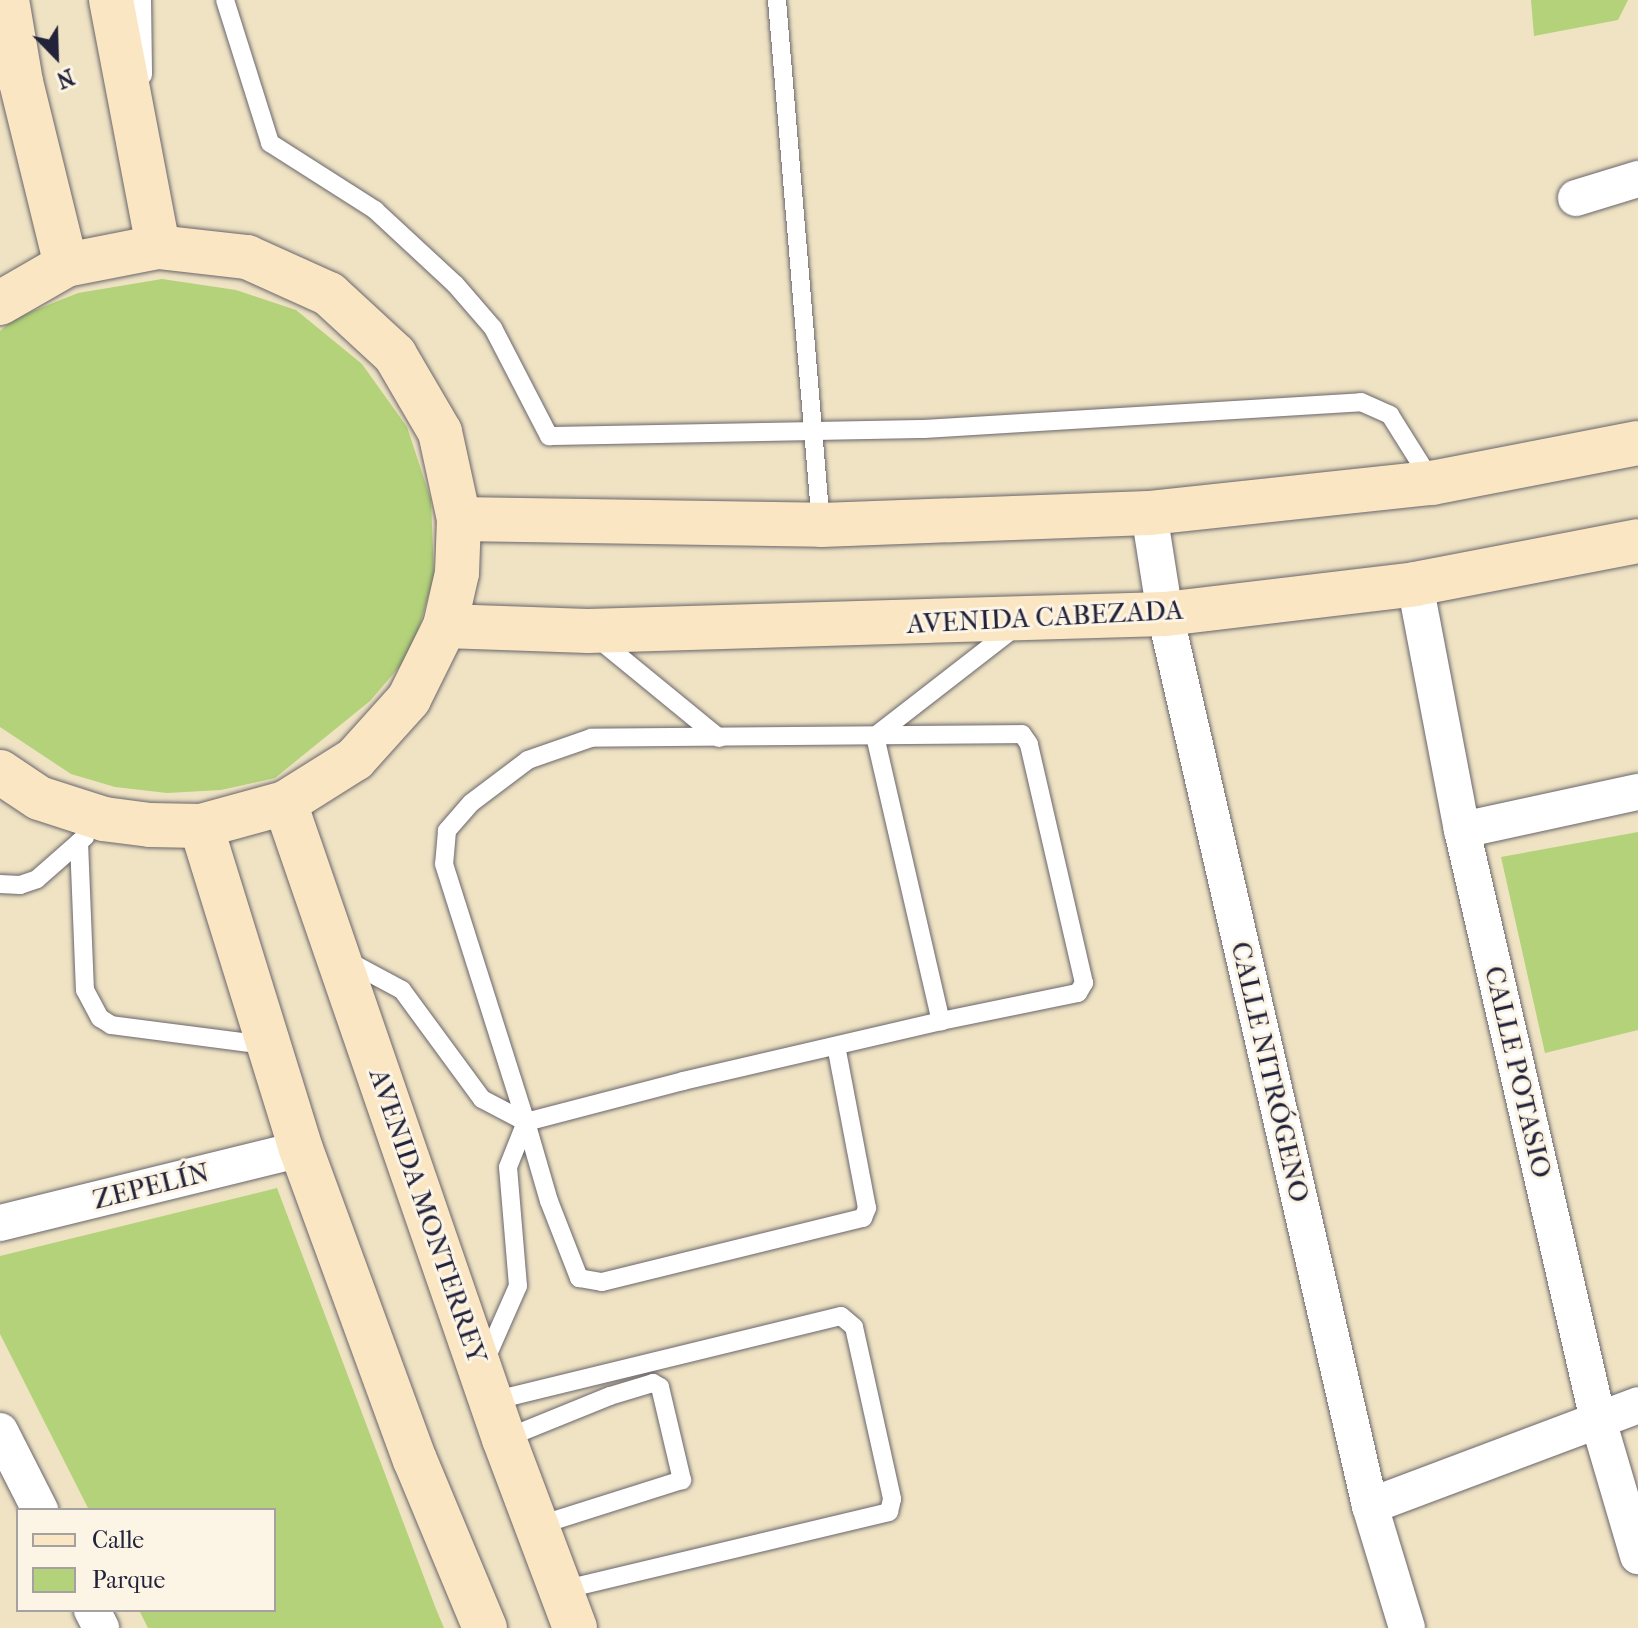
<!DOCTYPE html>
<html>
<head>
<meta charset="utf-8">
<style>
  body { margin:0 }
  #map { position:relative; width:1638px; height:1628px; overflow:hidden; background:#efe3c4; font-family:"IM FELL French Canon",serif }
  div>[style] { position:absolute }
  .green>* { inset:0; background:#b3d279 }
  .roads { filter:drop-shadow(0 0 2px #6a666b) drop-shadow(0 0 2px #6a666b) }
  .service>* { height:18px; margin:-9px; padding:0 9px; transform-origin:9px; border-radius:9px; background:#fff }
  .minor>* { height:36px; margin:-18px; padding:0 18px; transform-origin:18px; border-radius:18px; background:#fff }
  .secondary>* { height:44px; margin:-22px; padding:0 22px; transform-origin:22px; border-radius:22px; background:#fbe6c4 }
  span { translate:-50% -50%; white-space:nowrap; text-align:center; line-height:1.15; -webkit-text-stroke:6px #fcf5e5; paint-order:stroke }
  .street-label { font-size:28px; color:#22223b }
  .legend { position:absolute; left:16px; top:1508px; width:260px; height:104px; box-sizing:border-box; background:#fcf5e5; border:2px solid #a5a1a1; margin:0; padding:10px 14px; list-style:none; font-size:24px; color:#22223b }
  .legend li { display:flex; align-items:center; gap:16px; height:40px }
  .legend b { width:40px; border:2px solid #a5a1a1 }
  .north { position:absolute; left:16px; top:16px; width:80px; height:80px; -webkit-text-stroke:6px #fcf5e5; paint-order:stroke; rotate:157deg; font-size:22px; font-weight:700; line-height:32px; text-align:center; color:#22223b }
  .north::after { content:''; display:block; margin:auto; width:28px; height:36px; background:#22223b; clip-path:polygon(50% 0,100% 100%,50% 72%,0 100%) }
</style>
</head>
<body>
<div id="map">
  <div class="green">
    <i style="clip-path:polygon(1531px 0,1628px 0,1618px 20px,1534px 36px)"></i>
    <i style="clip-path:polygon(162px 279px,236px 290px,296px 310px,362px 364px,407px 427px,431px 500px,434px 576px,412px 652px,370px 701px,275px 778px,221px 790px,167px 793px,115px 787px,71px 774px,0 727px,0 331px,13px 319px,78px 293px)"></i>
    <i style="clip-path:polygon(1638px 832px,1638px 1030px,1545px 1053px,1501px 857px)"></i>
    <i style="clip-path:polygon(277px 1188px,436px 1609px,444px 1628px,148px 1628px,139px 1610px,274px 1610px,274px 1510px,89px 1510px,0 1334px,0 1256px)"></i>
  </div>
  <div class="roads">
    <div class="service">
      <i style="left:142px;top:0;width:75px;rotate:89.2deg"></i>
      <i style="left:225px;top:0;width:150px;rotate:72.5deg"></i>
      <i style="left:270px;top:143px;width:125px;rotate:32.5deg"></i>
      <i style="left:375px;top:210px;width:109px;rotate:42.8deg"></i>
      <i style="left:455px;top:284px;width:58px;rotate:49.2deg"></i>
      <i style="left:493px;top:328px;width:122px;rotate:62.6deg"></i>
      <i style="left:549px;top:436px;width:375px;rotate:-1.1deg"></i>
      <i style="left:924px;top:429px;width:438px;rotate:-3.5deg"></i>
      <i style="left:1361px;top:402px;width:32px;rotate:24deg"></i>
      <i style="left:1390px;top:415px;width:79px;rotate:57.9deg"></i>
      <i style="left:777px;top:0;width:527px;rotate:85.21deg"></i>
      <i style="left:597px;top:638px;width:158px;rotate:39.3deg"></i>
      <i style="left:875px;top:736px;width:293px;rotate:77deg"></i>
      <i style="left:875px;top:736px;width:181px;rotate:-37.8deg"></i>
      <i style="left:79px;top:842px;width:148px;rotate:87.7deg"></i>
      <i style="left:85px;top:990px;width:32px;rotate:62deg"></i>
      <i style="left:100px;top:1018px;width:13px;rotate:32deg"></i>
      <i style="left:111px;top:1025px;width:156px;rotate:7.4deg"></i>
      <i style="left:0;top:884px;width:20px;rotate:3deg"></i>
      <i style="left:20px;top:885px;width:18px;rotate:-19deg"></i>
      <i style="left:37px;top:879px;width:64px;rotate:-41.2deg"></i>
      <i style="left:346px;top:960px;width:64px;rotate:28.2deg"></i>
      <i style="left:402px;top:990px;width:135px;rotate:53.7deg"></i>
      <i style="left:482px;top:1099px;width:50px;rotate:27.6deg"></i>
      <i style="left:526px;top:1122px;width:162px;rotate:-14.6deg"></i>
      <i style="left:683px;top:1081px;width:265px;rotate:-13.1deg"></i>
      <i style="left:941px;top:1021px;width:140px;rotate:-11.6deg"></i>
      <i style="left:1078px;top:993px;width:12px;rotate:-59deg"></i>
      <i style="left:1084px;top:983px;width:245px;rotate:-103deg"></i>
      <i style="left:1029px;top:744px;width:12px;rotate:-125deg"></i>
      <i style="left:1022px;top:734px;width:431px;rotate:179.5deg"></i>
      <i style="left:591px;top:738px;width:67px;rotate:160.8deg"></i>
      <i style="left:528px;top:760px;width:71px;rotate:143deg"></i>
      <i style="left:471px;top:803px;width:37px;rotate:131deg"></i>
      <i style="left:447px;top:831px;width:33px;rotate:95deg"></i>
      <i style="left:444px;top:864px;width:271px;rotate:72.4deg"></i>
      <i style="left:526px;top:1122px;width:82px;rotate:73.8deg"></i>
      <i style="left:549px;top:1201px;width:83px;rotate:68.7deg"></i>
      <i style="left:579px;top:1278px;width:23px;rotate:10deg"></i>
      <i style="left:602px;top:1282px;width:269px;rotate:-13.8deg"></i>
      <i style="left:863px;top:1218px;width:11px;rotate:-68deg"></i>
      <i style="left:867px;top:1208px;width:165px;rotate:-100.8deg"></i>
      <i style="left:484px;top:1363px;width:84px;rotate:-66.2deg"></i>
      <i style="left:518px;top:1286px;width:119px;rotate:-94.8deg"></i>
      <i style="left:508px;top:1167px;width:48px;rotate:-68.2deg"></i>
      <i style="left:492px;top:1401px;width:359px;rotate:-13.7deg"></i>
      <i style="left:841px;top:1316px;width:17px;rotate:40deg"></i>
      <i style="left:854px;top:1327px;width:176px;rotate:77.5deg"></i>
      <i style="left:892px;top:1499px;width:13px;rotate:103deg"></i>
      <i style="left:889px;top:1512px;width:336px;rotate:166.6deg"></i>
      <i style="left:504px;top:1439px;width:114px;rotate:-22.1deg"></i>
      <i style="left:610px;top:1396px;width:45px;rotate:-16.8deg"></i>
      <i style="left:653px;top:1383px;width:8px;rotate:30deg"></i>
      <i style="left:660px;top:1387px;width:96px;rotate:76.7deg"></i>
      <i style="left:682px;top:1480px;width:152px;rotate:162.4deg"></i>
    </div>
    <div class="minor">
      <i style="left:1576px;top:198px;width:65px;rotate:-17deg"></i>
      <i style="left:1149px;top:513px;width:102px;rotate:81deg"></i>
      <i style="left:1165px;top:614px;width:915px;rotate:77.06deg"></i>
      <i style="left:1370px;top:1506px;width:127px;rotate:73.1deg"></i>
      <i style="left:1415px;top:584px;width:250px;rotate:79.2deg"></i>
      <i style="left:1462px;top:830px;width:605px;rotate:77.02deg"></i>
      <i style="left:1598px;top:1420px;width:142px;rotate:73.6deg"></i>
      <i style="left:1462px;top:830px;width:180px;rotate:-12.2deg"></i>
      <i style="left:0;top:1223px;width:310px;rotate:-13.8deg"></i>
      <i style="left:0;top:1431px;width:89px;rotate:63.1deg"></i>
      <i style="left:1370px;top:1506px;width:286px;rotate:-20.6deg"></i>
      <i style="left:92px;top:1610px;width:20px;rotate:63deg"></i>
    </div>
    <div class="secondary">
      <i style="left:7px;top:0;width:83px;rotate:80.3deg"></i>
      <i style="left:21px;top:82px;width:188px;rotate:76.2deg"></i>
      <i style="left:111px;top:0;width:251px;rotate:79.2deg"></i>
      <i style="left:0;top:303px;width:76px;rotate:-29.9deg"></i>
      <i style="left:66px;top:265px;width:94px;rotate:-11.1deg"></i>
      <i style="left:158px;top:247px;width:90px;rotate:6.4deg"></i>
      <i style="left:247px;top:257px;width:90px;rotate:24.3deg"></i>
      <i style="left:329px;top:294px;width:90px;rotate:42.7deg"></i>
      <i style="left:395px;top:355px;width:89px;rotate:59.7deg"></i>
      <i style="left:440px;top:432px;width:89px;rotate:77.7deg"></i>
      <i style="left:459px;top:519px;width:54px;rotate:92.1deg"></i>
      <i style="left:457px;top:573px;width:54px;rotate:102.8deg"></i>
      <i style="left:445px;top:626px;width:81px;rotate:116.3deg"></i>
      <i style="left:409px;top:699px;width:81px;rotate:132deg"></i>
      <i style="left:355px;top:759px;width:83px;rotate:147.8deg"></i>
      <i style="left:285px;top:803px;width:87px;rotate:164.7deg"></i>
      <i style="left:201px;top:826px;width:51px;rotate:-178.9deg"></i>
      <i style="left:150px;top:825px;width:46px;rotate:-172.6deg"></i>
      <i style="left:104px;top:819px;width:68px;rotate:-162.1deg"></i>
      <i style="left:39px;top:798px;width:47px;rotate:-146.3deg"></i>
      <i style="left:459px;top:519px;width:362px;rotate:0.9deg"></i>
      <i style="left:821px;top:525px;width:328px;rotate:-2.1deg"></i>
      <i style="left:1149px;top:513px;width:285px;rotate:-6.1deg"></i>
      <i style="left:1432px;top:483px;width:210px;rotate:-11deg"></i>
      <i style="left:445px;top:626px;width:143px;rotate:2deg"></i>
      <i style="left:588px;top:631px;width:577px;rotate:-1.69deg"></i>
      <i style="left:1165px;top:614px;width:252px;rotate:-6.8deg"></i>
      <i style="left:1415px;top:584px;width:227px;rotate:-10.9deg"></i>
      <i style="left:285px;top:803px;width:673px;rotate:71deg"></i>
      <i style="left:504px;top:1439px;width:202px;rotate:69.4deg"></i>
      <i style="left:201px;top:826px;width:338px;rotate:72.8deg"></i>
      <i style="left:301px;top:1149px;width:331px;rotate:69.9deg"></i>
      <i style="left:415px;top:1460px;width:182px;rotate:67.4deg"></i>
    </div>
  </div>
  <div class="street-label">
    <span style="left:1045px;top:617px;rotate:-3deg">AVENIDA CABEZADA</span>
    <span style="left:1270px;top:1072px;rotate:77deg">CALLE NITRÓGENO</span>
    <span style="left:1518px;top:1072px;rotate:77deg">CALLE POTASIO</span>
    <span style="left:151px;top:1186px;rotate:-14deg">ZEPELÍN</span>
    <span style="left:428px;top:1216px;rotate:71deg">AVENIDA MONTERREY</span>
  </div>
  <ul class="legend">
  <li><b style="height:10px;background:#fbe6c4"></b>Calle</li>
  <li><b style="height:22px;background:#b3d279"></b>Parque</li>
  </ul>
  <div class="north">N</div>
</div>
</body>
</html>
